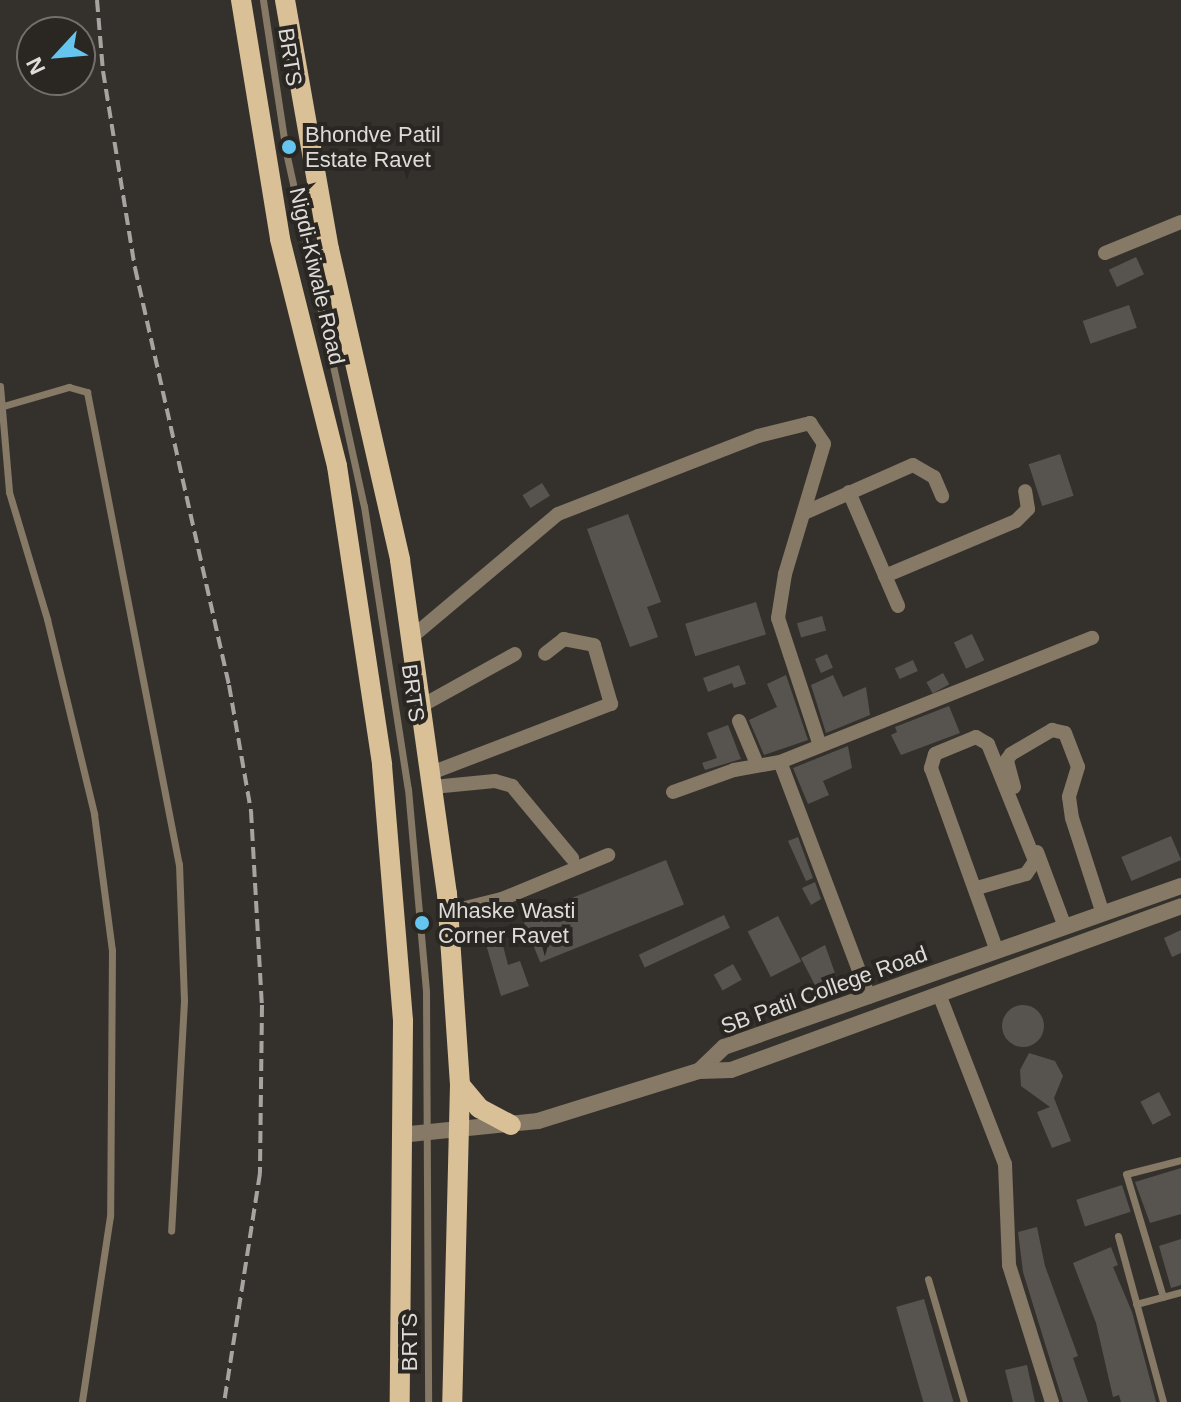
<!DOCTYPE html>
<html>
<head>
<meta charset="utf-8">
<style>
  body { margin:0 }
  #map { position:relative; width:1181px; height:1402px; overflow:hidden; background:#34312d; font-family:Arial,sans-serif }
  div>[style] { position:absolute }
  .building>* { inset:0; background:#57544f; transform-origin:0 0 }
  .round { border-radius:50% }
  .service>* { height:7px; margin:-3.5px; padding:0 3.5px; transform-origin:3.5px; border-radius:3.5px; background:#867965 }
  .minor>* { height:14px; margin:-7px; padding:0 7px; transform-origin:7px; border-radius:7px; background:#867965 }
  .tertiary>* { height:16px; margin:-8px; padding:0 8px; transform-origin:8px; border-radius:8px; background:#867965 }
  .primary>* { height:20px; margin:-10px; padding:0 10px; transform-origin:10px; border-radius:10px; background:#dac097 }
  .rail>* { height:4px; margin-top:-2px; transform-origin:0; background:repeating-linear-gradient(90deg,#a6a4a0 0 12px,transparent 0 18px) }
  .dots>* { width:22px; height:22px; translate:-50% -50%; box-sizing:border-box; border:4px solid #2a2723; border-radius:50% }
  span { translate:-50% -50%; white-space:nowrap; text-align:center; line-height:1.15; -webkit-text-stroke:8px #2a2723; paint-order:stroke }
  .street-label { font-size:22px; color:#dedcd9 }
  .poi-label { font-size:22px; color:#dedcd9 }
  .left { translate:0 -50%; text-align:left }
  .north { position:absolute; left:16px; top:16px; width:80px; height:80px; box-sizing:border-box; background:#2a2723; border:2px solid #726f6c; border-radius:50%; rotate:244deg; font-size:22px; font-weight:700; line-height:32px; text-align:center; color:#dedcd9 }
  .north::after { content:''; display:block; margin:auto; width:28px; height:36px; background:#65c5ee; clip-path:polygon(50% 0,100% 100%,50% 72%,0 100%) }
</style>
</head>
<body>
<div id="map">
  <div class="building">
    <i style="left:1136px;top:257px;width:19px;height:30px;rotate:65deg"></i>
    <i style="left:1129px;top:305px;width:24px;height:49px;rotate:71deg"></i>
    <i style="left:1060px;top:454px;width:44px;height:33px;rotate:72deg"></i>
    <i style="left:542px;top:483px;width:15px;height:23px;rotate:58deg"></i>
    <i style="clip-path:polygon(628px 514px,661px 602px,647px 607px,658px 637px,630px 647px,587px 529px)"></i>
    <i style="left:756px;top:602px;width:34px;height:74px;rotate:73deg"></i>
    <i style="left:822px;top:616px;width:15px;height:26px;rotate:74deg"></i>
    <i style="left:972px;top:634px;width:29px;height:20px;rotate:65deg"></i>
    <i style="left:827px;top:654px;width:15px;height:13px;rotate:67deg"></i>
    <i style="left:913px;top:660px;width:12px;height:20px;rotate:66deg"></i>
    <i style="clip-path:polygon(739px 665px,746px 684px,734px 688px,732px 683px,708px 692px,703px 678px)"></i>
    <i style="left:943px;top:673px;width:13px;height:19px;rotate:61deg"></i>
    <i style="clip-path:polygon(786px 675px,808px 740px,764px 755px,749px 720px,777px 707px,767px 684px)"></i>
    <i style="clip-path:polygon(833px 675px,843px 697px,866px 687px,870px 715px,826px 733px,811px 685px)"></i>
    <i style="clip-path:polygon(949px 706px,960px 733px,901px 755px,891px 735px,897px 732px,895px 727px)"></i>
    <i style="clip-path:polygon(728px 725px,741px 759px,705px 770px,702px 763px,717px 758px,707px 733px)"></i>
    <i style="clip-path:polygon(848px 746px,852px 768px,823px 781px,829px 795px,808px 804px,793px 768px)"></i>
    <i style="left:1171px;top:836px;width:26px;height:54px;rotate:67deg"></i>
    <i style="clip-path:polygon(798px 837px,813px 878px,806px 881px,788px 841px)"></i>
    <i style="left:666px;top:860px;width:48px;height:155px;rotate:68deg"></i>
    <i style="clip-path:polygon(815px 882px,821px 899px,811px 905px,802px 888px)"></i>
    <i style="left:724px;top:915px;width:14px;height:94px;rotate:65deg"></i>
    <i style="left:778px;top:916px;width:51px;height:34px;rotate:63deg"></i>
    <i style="clip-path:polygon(499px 930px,508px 965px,520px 961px,529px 986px,501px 996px,483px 934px)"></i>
    <i style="clip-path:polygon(1181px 930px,1181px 953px,1172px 957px,1164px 938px)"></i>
    <i style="clip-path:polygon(825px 945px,841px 990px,822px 999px,801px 958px)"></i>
    <i style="left:733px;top:964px;width:18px;height:22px;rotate:61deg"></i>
    <i class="round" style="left:1002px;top:1005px;width:42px;height:42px"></i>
    <i style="clip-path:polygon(1029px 1053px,1055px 1061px,1063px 1076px,1054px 1098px,1071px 1141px,1052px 1148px,1037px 1112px,1050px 1107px,1021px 1086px,1020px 1070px)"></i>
    <i style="left:1159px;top:1092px;width:26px;height:21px;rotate:62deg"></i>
    <i style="clip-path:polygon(1181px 1168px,1181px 1214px,1150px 1223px,1135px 1182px)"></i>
    <i style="left:1122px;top:1185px;width:28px;height:48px;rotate:72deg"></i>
    <i style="clip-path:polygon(1037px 1227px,1045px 1266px,1078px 1356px,1073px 1358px,1088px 1402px,1063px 1402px,1023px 1272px,1018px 1232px)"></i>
    <i style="clip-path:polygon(1181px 1239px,1181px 1285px,1171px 1288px,1159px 1246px)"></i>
    <i style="clip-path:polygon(1111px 1247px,1118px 1265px,1113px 1267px,1132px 1312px,1156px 1402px,1121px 1402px,1119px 1395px,1113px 1397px,1096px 1323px,1073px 1263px)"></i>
    <i style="left:924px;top:1299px;width:107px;height:29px;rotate:74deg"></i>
    <i style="clip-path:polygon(1027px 1365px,1035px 1402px,1013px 1402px,1005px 1370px)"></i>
  </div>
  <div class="service">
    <i style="left:263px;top:0;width:154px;rotate:81.4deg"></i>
    <i style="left:286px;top:152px;width:362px;rotate:77.6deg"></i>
    <i style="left:364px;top:506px;width:286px;rotate:81.2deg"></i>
    <i style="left:408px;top:789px;width:204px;rotate:84.9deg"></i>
    <i style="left:426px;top:992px;width:410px;rotate:89.7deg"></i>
    <i style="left:0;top:386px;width:106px;rotate:85.1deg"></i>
    <i style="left:9px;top:492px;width:133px;rotate:73.3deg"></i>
    <i style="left:47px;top:619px;width:201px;rotate:76.4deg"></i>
    <i style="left:94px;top:814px;width:137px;rotate:82.5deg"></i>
    <i style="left:112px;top:950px;width:266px;rotate:90.4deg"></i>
    <i style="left:110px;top:1216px;width:188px;rotate:98.6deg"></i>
    <i style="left:0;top:407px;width:72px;rotate:-16.2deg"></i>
    <i style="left:69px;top:387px;width:19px;rotate:16deg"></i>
    <i style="left:87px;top:392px;width:481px;rotate:79deg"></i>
    <i style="left:179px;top:864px;width:137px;rotate:87.9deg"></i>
    <i style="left:184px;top:1001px;width:230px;rotate:93.2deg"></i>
    <i style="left:1118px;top:1236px;width:172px;rotate:74.8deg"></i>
    <i style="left:928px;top:1279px;width:128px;rotate:73.7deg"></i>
    <i style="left:1163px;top:1297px;width:128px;rotate:-106.7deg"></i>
    <i style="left:1126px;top:1174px;width:57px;rotate:-14.3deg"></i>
    <i style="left:1136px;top:1304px;width:47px;rotate:-14.9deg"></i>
  </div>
  <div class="minor">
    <i style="left:1105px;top:253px;width:82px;rotate:-22.2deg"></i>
    <i style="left:849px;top:492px;width:124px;rotate:66.7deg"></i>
    <i style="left:804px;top:513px;width:119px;rotate:-23.8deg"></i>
    <i style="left:913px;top:465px;width:24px;rotate:30deg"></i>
    <i style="left:934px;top:477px;width:21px;rotate:67deg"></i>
    <i style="left:885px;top:576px;width:142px;rotate:-22.8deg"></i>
    <i style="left:1016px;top:521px;width:17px;rotate:-45deg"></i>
    <i style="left:1028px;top:509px;width:18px;rotate:-99deg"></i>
    <i style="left:413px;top:636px;width:189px;rotate:-40.1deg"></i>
    <i style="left:558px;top:514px;width:215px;rotate:-21.3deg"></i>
    <i style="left:758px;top:436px;width:54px;rotate:-14deg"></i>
    <i style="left:810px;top:423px;width:25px;rotate:56deg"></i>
    <i style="left:824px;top:444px;width:136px;rotate:106.7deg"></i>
    <i style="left:785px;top:574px;width:45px;rotate:99deg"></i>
    <i style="left:778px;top:618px;width:132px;rotate:71.8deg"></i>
    <i style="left:423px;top:705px;width:105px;rotate:-29deg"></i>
    <i style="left:739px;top:721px;width:47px;rotate:67.3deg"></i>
    <i style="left:431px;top:773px;width:193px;rotate:-21deg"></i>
    <i style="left:611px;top:704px;width:61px;rotate:-106.1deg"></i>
    <i style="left:594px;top:645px;width:31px;rotate:-169deg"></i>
    <i style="left:564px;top:639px;width:24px;rotate:142deg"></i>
    <i style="left:433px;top:787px;width:62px;rotate:-5.5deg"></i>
    <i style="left:495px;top:781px;width:18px;rotate:16deg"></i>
    <i style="left:512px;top:786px;width:94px;rotate:50.2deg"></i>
    <i style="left:1014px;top:787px;width:28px;rotate:-105deg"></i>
    <i style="left:1007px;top:760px;width:7px;rotate:-56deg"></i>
    <i style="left:1011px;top:754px;width:48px;rotate:-30.3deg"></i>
    <i style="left:1052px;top:730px;width:13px;rotate:13deg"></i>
    <i style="left:1065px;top:733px;width:36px;rotate:69deg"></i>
    <i style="left:1078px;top:767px;width:31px;rotate:107deg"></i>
    <i style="left:1069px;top:797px;width:21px;rotate:82deg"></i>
    <i style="left:1072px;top:818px;width:101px;rotate:72.1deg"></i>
    <i style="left:673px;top:792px;width:65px;rotate:-19.8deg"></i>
    <i style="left:734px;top:770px;width:47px;rotate:-9.9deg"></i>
    <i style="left:1037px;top:852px;width:80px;rotate:69.5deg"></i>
    <i style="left:977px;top:888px;width:51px;rotate:-15.9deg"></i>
    <i style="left:1026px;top:874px;width:16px;rotate:-55deg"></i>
    <i style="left:1035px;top:861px;width:126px;rotate:-111.9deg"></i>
    <i style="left:988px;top:744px;width:14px;rotate:-150deg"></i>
    <i style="left:976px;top:737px;width:44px;rotate:157.5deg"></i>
    <i style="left:935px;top:754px;width:15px;rotate:106deg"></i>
    <i style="left:931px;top:768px;width:195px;rotate:70.2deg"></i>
    <i style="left:449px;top:912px;width:55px;rotate:-13.8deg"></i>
    <i style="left:502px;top:899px;width:115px;rotate:-22.5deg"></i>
    <i style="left:939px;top:994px;width:182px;rotate:68.8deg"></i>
    <i style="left:1005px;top:1164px;width:101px;rotate:87.7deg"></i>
    <i style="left:1009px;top:1265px;width:144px;rotate:72.6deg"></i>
    <i style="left:869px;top:997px;width:251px;rotate:-110.7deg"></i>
    <i style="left:780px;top:762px;width:336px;rotate:-21.7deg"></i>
  </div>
  <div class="tertiary">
    <i style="left:699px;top:1071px;width:35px;rotate:-44deg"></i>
    <i style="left:724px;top:1047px;width:485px;rotate:-19.4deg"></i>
    <i style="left:400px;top:1135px;width:139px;rotate:-5.8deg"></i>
    <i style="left:538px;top:1121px;width:169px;rotate:-17.3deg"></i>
    <i style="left:699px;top:1071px;width:32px;rotate:-2deg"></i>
    <i style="left:731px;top:1070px;width:479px;rotate:-20deg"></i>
  </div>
  <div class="primary">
    <i style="left:241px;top:0;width:242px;rotate:80.7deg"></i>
    <i style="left:280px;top:239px;width:234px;rotate:75.9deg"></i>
    <i style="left:337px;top:466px;width:302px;rotate:81.4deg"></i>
    <i style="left:382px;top:765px;width:257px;rotate:85.3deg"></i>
    <i style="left:403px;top:1021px;width:381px;rotate:90.5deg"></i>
    <i style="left:285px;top:0;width:253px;rotate:80deg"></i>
    <i style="left:329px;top:249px;width:319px;rotate:77.1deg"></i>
    <i style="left:400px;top:560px;width:337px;rotate:82deg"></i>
    <i style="left:447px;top:894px;width:191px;rotate:86.1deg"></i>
    <i style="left:460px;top:1085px;width:317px;rotate:91.4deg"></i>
    <i style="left:460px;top:1085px;width:30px;rotate:50deg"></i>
    <i style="left:479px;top:1108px;width:36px;rotate:28deg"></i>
  </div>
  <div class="rail">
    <i style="left:97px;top:0;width:71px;rotate:85.2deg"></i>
    <i style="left:103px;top:71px;width:200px;rotate:80.8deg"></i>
    <i style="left:135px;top:268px;width:427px;rotate:77.3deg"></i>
    <i style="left:229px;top:685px;width:128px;rotate:80.1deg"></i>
    <i style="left:251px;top:811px;width:194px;rotate:86.8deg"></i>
    <i style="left:262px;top:1005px;width:168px;rotate:90.7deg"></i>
    <i style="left:260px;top:1173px;width:232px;rotate:98.9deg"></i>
  </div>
  <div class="dots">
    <i style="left:289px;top:147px;background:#65c5ee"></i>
    <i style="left:422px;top:923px;background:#65c5ee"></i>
  </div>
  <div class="street-label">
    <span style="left:290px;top:57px;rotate:81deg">BRTS</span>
    <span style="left:317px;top:276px;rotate:77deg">Nigdi-Kiwale Road</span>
    <span style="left:413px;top:693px;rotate:82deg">BRTS</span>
    <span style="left:824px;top:990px;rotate:-20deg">SB Patil College Road</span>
    <span style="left:410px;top:1342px;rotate:-90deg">BRTS</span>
  </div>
  <div class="poi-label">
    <span class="left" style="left:305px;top:147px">Bhondve Patil<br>Estate Ravet</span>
    <span class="left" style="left:438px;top:923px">Mhaske Wasti<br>Corner Ravet</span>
  </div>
  <div class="north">N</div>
</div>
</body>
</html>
